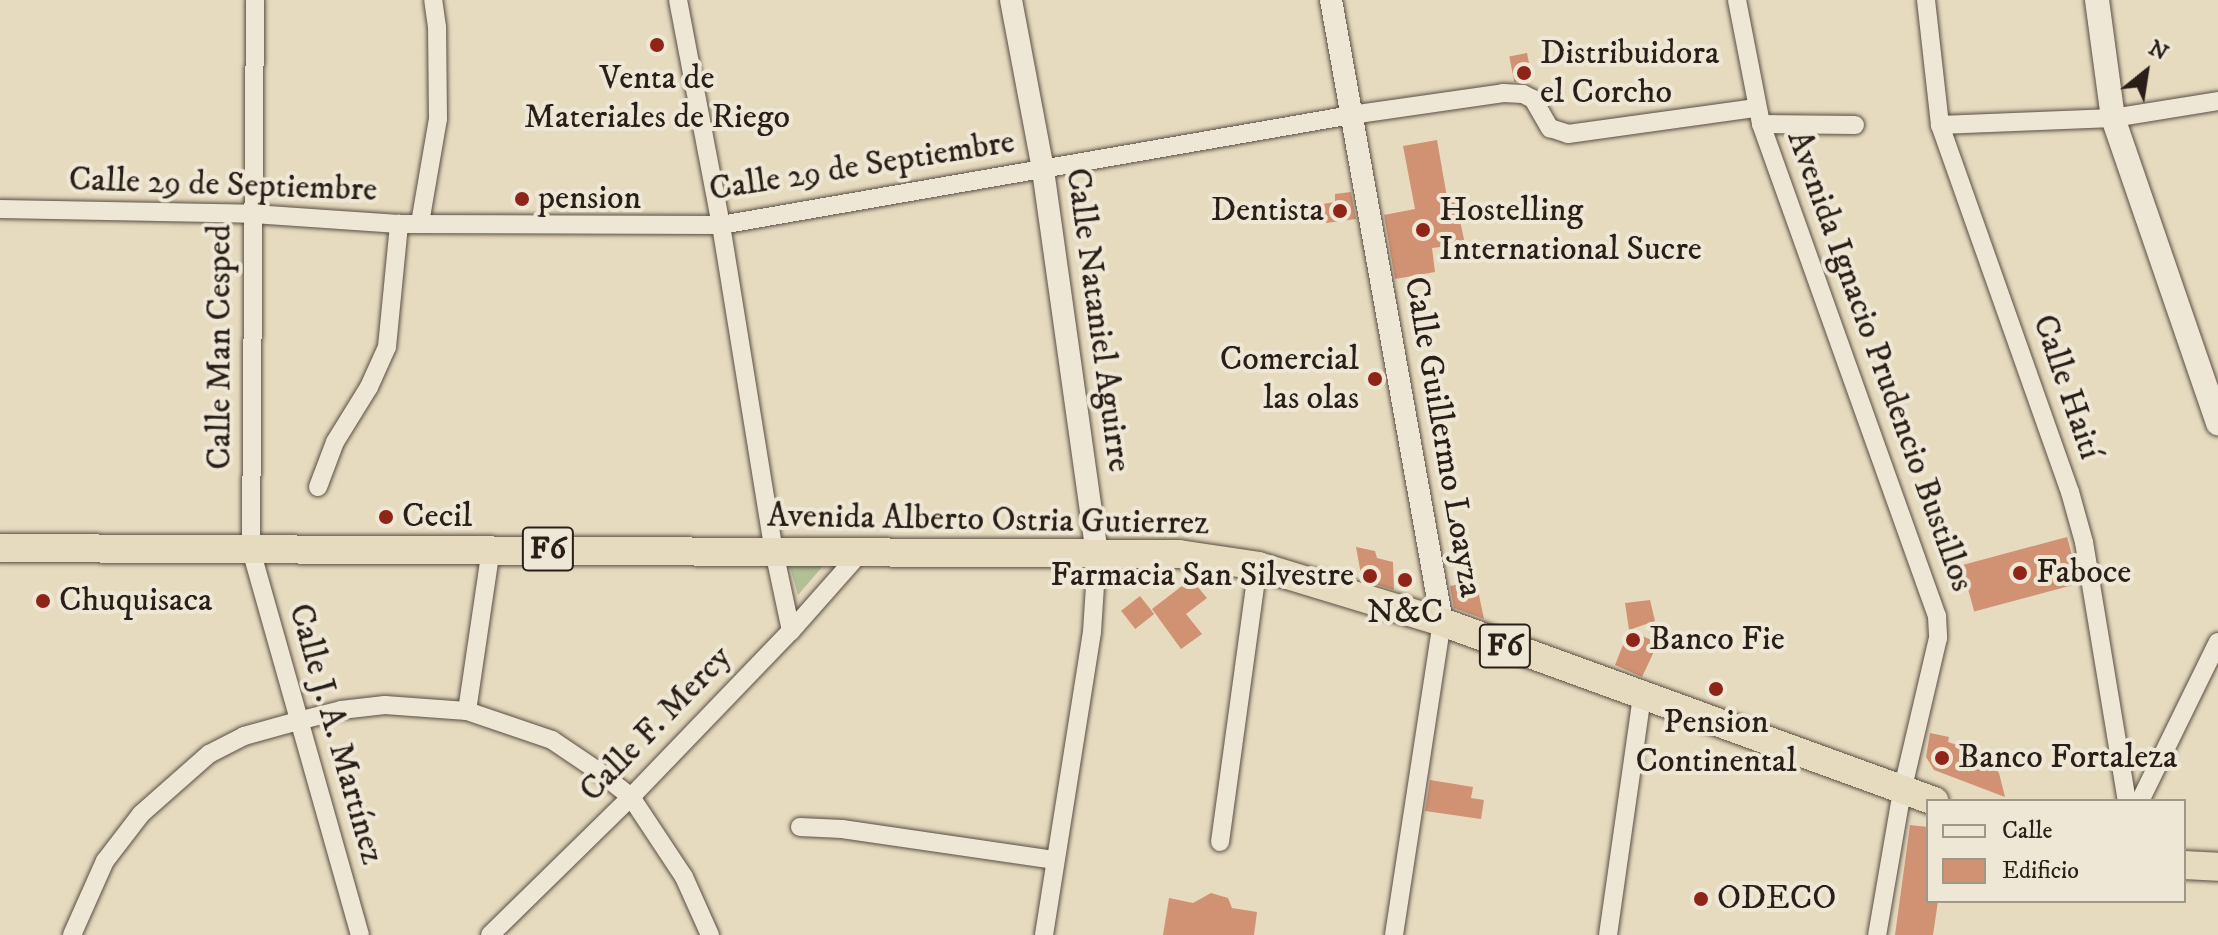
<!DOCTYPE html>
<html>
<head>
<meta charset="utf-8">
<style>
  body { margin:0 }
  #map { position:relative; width:2218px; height:935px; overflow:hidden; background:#e6dabf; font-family:"IM FELL DW Pica",serif }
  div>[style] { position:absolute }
  .green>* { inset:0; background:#b1c095 }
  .building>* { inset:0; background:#d09273; transform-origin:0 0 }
  .roads { filter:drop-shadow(0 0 2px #594e42) drop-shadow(0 0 2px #594e42) }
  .minor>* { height:18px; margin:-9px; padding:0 9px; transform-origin:9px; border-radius:9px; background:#efe7d5 }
  .tertiary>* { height:22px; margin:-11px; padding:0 11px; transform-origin:11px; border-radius:11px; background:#efe7d5 }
  .secondary>* { height:24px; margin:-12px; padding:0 12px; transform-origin:12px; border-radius:12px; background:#efe7d5 }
  .trunk>* { height:28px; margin:-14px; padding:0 14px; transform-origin:14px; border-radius:14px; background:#e6dabf }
  .dots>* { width:22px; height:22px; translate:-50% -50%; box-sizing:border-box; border:4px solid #efe7d5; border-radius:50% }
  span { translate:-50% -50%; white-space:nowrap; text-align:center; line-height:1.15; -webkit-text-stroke:8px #efe7d5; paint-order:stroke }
  .shield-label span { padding:2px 6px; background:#efe7d5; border:2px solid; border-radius:6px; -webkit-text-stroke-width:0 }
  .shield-label { font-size:32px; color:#2a1f18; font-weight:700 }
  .poi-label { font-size:34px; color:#2a1f18 }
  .left { translate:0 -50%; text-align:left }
  .right { translate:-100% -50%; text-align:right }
  .street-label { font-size:34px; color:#2a1f18 }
  .legend { position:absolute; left:1926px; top:799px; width:260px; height:104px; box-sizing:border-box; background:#efe7d5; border:2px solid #a09789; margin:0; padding:10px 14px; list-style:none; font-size:24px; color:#2a1f18 }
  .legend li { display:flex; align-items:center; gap:16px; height:40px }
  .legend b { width:40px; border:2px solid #a09789 }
  .north { position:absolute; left:2106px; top:32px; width:80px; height:80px; -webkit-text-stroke:6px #efe7d5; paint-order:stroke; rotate:30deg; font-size:22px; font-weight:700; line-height:32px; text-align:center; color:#2a1f18 }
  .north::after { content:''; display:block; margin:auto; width:28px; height:36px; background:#2a1f18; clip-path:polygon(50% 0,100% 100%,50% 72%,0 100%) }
</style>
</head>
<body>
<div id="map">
  <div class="green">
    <i style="clip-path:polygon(788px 560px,828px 560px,798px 595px)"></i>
  </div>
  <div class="building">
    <i style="left:1527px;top:53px;width:26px;height:18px;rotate:79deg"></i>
    <i style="clip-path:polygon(1437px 140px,1448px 203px,1456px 202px,1465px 244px,1432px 248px,1435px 272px,1395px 279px,1384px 215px,1415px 209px,1403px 146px)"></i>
    <i style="clip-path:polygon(1351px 192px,1356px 219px,1326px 223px,1323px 204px,1335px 202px,1335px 194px)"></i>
    <i style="left:2067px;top:537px;width:48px;height:109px;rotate:75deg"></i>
    <i style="clip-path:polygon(1356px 547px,1375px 551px,1377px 558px,1393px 562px,1394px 590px,1362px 580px)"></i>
    <i style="clip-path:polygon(1191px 579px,1207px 598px,1186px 614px,1202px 634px,1181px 649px,1152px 609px)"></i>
    <i style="clip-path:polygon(1476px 581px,1484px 619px,1454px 608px,1450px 586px)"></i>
    <i style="left:1140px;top:596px;width:23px;height:24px;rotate:52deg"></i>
    <i style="clip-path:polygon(1650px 600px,1655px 621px,1629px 630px,1658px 643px,1642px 677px,1615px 665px,1629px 630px,1625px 603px)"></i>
    <i style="clip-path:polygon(1930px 733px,1949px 737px,1948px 742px,1985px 754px,1999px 773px,2005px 797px,1934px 770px,1926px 757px)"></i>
    <i style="clip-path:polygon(1430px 780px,1473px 787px,1471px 798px,1484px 800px,1481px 819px,1425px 811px)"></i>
    <i style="clip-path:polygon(1910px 825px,1928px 827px,1928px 901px,1938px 901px,1933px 935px,1895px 935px)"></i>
    <i style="clip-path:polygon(1211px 893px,1228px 898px,1232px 908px,1257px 912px,1254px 935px,1163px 935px,1169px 898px,1193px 903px)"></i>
  </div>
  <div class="roads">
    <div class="minor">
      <i style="left:255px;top:0;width:550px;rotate:90.42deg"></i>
      <i style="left:251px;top:550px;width:400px;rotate:74.2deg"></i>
      <i style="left:678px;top:0;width:229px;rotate:79.2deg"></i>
      <i style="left:721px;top:225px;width:330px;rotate:80.8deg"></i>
      <i style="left:774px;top:551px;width:82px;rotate:78deg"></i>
      <i style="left:1737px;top:0;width:126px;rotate:79deg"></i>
      <i style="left:1761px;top:124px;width:523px;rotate:70.32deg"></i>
      <i style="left:1937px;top:616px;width:22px;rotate:87deg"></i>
      <i style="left:1938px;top:638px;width:157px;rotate:103.2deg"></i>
      <i style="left:1902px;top:791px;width:146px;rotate:99.8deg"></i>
      <i style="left:1926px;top:0;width:126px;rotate:83.6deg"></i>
      <i style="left:1940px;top:125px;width:389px;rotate:70.5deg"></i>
      <i style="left:2070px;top:492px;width:52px;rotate:74.4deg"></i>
      <i style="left:2084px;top:542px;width:263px;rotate:80.6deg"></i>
      <i style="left:1761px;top:124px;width:94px;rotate:0.6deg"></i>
      <i style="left:1940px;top:125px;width:173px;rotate:-2.3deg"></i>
      <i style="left:2113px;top:118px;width:106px;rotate:-9.2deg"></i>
      <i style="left:0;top:209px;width:253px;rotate:1.1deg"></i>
      <i style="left:253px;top:214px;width:146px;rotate:3.9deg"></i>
      <i style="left:399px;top:224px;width:322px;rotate:0.2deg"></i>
      <i style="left:721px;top:225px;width:640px;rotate:-9.9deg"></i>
      <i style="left:1351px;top:115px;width:154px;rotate:-8.2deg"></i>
      <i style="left:1503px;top:93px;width:20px;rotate:3deg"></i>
      <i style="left:1523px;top:94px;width:11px;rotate:27deg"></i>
      <i style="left:1533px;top:99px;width:34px;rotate:60deg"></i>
      <i style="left:1550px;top:128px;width:19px;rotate:18deg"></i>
      <i style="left:1568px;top:134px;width:190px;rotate:-7.9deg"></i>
      <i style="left:420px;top:223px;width:106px;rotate:-80.2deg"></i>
      <i style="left:438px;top:119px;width:92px;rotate:-90.6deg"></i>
      <i style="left:437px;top:27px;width:27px;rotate:-98deg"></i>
      <i style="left:318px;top:487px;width:48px;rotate:-69.3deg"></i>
      <i style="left:335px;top:442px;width:65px;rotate:-58.3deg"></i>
      <i style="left:369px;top:387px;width:44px;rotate:-65.8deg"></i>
      <i style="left:387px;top:347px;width:124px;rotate:-84.4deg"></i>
      <i style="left:467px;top:711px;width:164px;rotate:-81.6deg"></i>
      <i style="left:2140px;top:801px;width:177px;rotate:-63.9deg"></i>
      <i style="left:800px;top:827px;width:42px;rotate:2.7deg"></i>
      <i style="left:842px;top:829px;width:214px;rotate:8.3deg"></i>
      <i style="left:1220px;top:842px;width:279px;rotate:-82.2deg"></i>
      <i style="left:72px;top:935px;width:81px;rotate:-66deg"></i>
      <i style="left:105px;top:861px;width:59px;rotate:-52.5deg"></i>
      <i style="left:141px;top:814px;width:91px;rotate:-41.4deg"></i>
      <i style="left:209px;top:754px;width:39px;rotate:-27deg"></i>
      <i style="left:244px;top:736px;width:56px;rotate:-15.5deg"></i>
      <i style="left:298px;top:721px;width:44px;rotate:-14.3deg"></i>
      <i style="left:341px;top:710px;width:44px;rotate:-6.5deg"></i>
      <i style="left:385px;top:705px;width:82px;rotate:4.2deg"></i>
      <i style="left:467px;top:711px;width:90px;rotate:18.8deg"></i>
      <i style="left:552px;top:740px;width:55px;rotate:34deg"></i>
      <i style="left:598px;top:771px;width:42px;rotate:38.2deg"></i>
      <i style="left:631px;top:797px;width:96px;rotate:56.5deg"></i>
      <i style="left:684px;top:877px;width:64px;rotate:65.9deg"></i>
      <i style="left:490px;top:935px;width:197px;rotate:-44.4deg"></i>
      <i style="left:631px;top:797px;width:231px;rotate:-46.1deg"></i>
      <i style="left:791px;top:631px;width:106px;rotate:-48.5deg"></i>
      <i style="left:1044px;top:935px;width:307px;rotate:-81deg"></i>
      <i style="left:1092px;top:632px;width:78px;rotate:-86.3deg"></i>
      <i style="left:1394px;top:935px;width:317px;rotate:-81.3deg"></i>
      <i style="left:1608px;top:935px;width:241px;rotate:-81.9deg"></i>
    </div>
    <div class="tertiary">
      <i style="left:1011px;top:0;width:173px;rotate:79.3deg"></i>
      <i style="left:1043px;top:170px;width:388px;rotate:82deg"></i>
      <i style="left:1331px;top:0;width:632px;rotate:79.88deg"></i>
    </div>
    <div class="secondary">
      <i style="left:2097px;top:0;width:119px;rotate:82.3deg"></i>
      <i style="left:2113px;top:118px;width:323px;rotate:71deg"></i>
    </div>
    <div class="trunk">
      <i style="left:0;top:548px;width:1179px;rotate:0.29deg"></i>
      <i style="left:1179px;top:554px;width:80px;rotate:8.6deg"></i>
      <i style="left:1258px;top:566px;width:192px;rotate:16.9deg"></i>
      <i style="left:1442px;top:622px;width:524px;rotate:19.99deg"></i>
      <i style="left:2184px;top:865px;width:34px;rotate:3deg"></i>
    </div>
  </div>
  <div class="dots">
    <i style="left:657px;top:45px;background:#8f2418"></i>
    <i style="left:1524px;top:73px;background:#8f2418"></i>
    <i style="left:522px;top:199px;background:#8f2418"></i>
    <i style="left:1340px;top:211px;background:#8f2418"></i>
    <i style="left:1423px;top:230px;background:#8f2418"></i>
    <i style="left:1375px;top:379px;background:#8f2418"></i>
    <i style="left:386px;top:517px;background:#8f2418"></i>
    <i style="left:2020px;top:573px;background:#8f2418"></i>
    <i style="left:1370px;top:576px;background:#8f2418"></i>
    <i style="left:1405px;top:580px;background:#8f2418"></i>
    <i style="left:43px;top:601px;background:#8f2418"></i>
    <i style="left:1633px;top:640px;background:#8f2418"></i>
    <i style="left:1716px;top:689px;background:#8f2418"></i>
    <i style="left:1942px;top:758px;background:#8f2418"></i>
    <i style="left:1701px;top:899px;background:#8f2418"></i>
  </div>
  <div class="shield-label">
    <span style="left:548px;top:549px">F6</span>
    <span style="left:1505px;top:646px">F6</span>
  </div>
  <div class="poi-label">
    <span class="left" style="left:1540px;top:73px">Distribuidora<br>el Corcho</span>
    <span style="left:657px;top:98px">Venta de<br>Materiales de Riego</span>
    <span class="left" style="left:538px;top:199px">pension</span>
    <span class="left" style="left:1439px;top:230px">Hostelling<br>International Sucre</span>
    <span class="right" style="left:1324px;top:211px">Dentista</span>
    <span class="right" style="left:1359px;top:379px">Comercial<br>las olas</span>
    <span class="left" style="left:402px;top:517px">Cecil</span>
    <span class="left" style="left:2036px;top:573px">Faboce</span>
    <span class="right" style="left:1354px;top:576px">Farmacia San Silvestre</span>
    <span class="left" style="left:59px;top:601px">Chuquisaca</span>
    <span style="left:1405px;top:613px">N&amp;C</span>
    <span class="left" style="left:1649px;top:640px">Banco Fie</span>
    <span style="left:1716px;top:742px">Pension<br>Continental</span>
    <span class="left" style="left:1958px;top:758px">Banco Fortaleza</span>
    <span class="left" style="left:1717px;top:899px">ODECO</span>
  </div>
  <div class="street-label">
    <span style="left:862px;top:166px;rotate:-9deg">Calle 29 de Septiembre</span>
    <span style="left:223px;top:185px;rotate:2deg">Calle 29 de Septiembre</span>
    <span style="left:1098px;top:320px;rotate:82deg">Calle Nataniel Aguirre</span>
    <span style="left:220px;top:347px;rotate:-90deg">Calle Man Cesped</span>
    <span style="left:1880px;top:361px;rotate:70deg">Avenida Ignacio Prudencio Bustillos</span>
    <span style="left:2067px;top:387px;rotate:71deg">Calle Haití</span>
    <span style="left:1443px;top:437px;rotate:80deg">Calle Guillermo Loayza</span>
    <span style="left:988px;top:520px;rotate:1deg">Avenida Alberto Ostria Gutierrez</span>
    <span style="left:656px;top:724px;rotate:-46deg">Calle F. Mercy</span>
    <span style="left:336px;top:734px;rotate:74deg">Calle J. A. Martínez</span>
  </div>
  <ul class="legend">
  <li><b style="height:10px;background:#efe7d5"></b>Calle</li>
  <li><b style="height:22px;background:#d09273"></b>Edificio</li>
  </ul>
  <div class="north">N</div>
</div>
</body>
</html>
